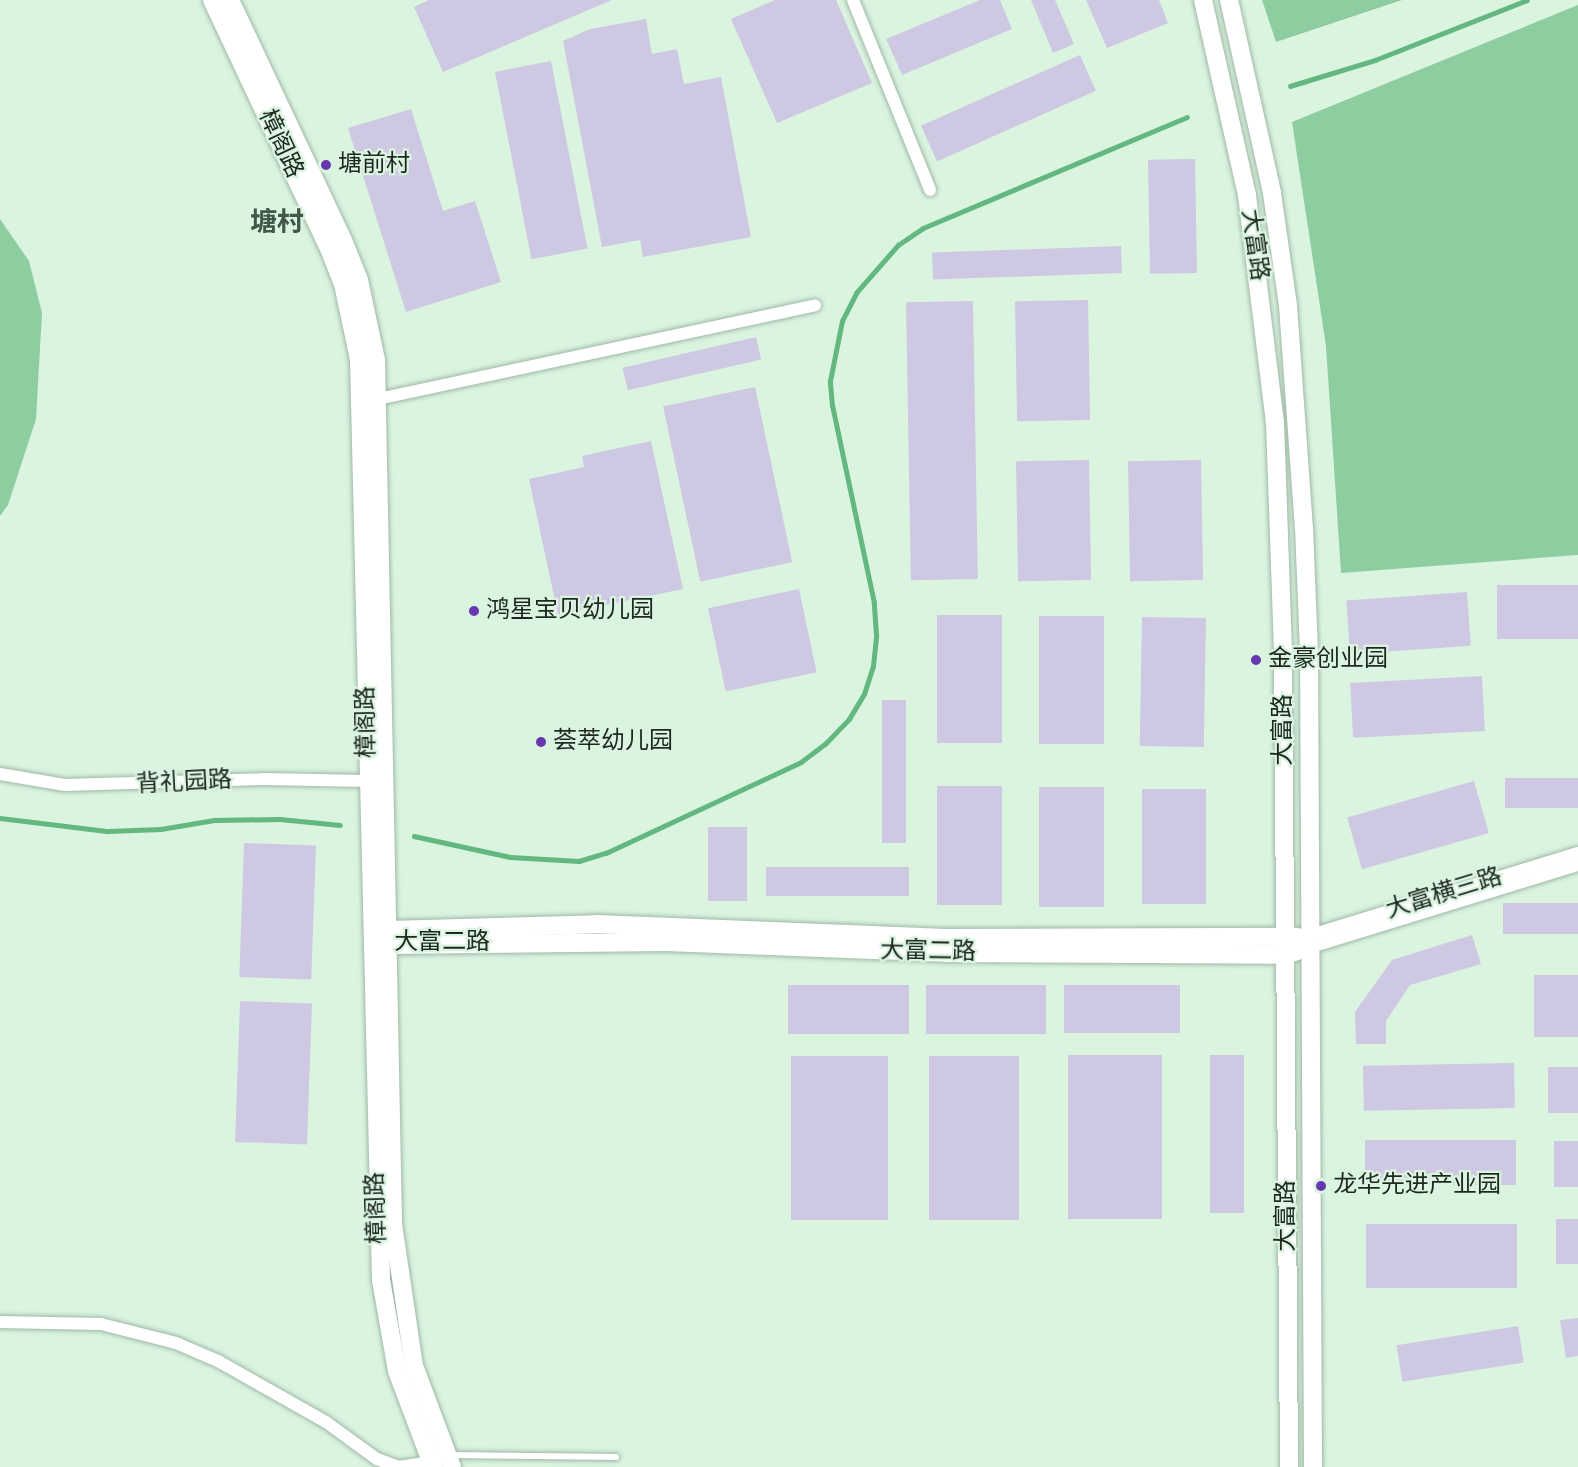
<!DOCTYPE html>
<html>
<head>
<meta charset="utf-8">
<style>
  body { margin:0 }
  #map { position:relative; width:1578px; height:1467px; overflow:hidden; background:#daf4e0; font-family:"Alegreya Sans","Noto Sans SC",sans-serif }
  div>[style] { position:absolute }
  .green>* { inset:0; background:#8ecda0 }
  .stream>* { height:4.5px; margin:-2.25px; padding:0 2.25px; transform-origin:2.25px; border-radius:2.25px; background:#62b87e }
  .building>* { inset:0; background:#cfc8e3; transform-origin:0 0 }
  .roads { filter:drop-shadow(0 0 2px #a0b8a6) drop-shadow(0 0 2px #a0b8a6) }
  .lane>* { height:6px; margin:-3px; padding:0 3px; transform-origin:3px; border-radius:3px; background:#fff }
  .street>* { height:12px; margin:-6px; padding:0 6px; transform-origin:6px; border-radius:6px; background:#fff }
  .secondary>* { height:18px; margin:-9px; padding:0 9px; transform-origin:9px; border-radius:9px; background:#fff }
  .dots>* { width:16px; height:16px; translate:-50% -50%; box-sizing:border-box; border:3px solid #daf4e0; border-radius:50% }
  span { translate:-50% -50%; white-space:nowrap; text-align:center; line-height:1.15; -webkit-text-stroke:4.5px #daf4e0; paint-order:stroke }
  .street-label { font-size:24px; color:#1e2821 }
  .poi-label { font-size:24px; color:#1e2821 }
  .left { translate:0 -50%; text-align:left }
  .quarter-label { font-size:27px; color:#425748; font-weight:700 }
</style>
</head>
<body>
<div id="map">
  <div class="green">
    <i style="clip-path:polygon(1262px 0,1402px 0,1276px 42px)"></i>
    <i style="clip-path:polygon(1578px 5px,1578px 555px,1341px 573px,1326px 346px,1292px 122px)"></i>
    <i style="clip-path:polygon(0 219px,29px 261px,42px 313px,36px 419px,8px 505px,0 516px)"></i>
  </div>
  <div class="stream">
    <i style="left:1290px;top:86px;width:89px;rotate:-17deg"></i>
    <i style="left:1375px;top:60px;width:163px;rotate:-21.5deg"></i>
    <i style="left:0;top:818px;width:109px;rotate:6.9deg"></i>
    <i style="left:108px;top:831px;width:53px;rotate:-2.2deg"></i>
    <i style="left:161px;top:829px;width:55px;rotate:-9.5deg"></i>
    <i style="left:215px;top:820px;width:65px;rotate:-0.9deg"></i>
    <i style="left:280px;top:819px;width:60px;rotate:5.7deg"></i>
    <i style="left:414px;top:836px;width:98px;rotate:12.3deg"></i>
    <i style="left:510px;top:857px;width:69px;rotate:3.3deg"></i>
    <i style="left:579px;top:861px;width:28px;rotate:-17deg"></i>
    <i style="left:606px;top:853px;width:215px;rotate:-25deg"></i>
    <i style="left:801px;top:762px;width:30px;rotate:-37deg"></i>
    <i style="left:825px;top:744px;width:35px;rotate:-46deg"></i>
    <i style="left:849px;top:719px;width:29px;rotate:-59deg"></i>
    <i style="left:864px;top:694px;width:29px;rotate:-72deg"></i>
    <i style="left:873px;top:666px;width:31px;rotate:-84deg"></i>
    <i style="left:876px;top:635px;width:32px;rotate:-94deg"></i>
    <i style="left:874px;top:603px;width:201px;rotate:-102deg"></i>
    <i style="left:832px;top:406px;width:25px;rotate:-95deg"></i>
    <i style="left:830px;top:381px;width:61px;rotate:-78.7deg"></i>
    <i style="left:842px;top:321px;width:31px;rotate:-63deg"></i>
    <i style="left:856px;top:293px;width:64px;rotate:-48.8deg"></i>
    <i style="left:898px;top:245px;width:30px;rotate:-34deg"></i>
    <i style="left:923px;top:228px;width:286px;rotate:-22.8deg"></i>
  </div>
  <div class="building">
    <i style="clip-path:polygon(429px 0,612px 0,443px 72px,414px 7px)"></i>
    <i style="clip-path:polygon(775px 0,836px 0,872px 83px,777px 123px,731px 19px)"></i>
    <i style="clip-path:polygon(980px 0,1000px 0,1012px 29px,902px 75px,886px 39px)"></i>
    <i style="clip-path:polygon(1031px 0,1055px 0,1074px 44px,1053px 53px)"></i>
    <i style="clip-path:polygon(1086px 0,1159px 0,1168px 23px,1107px 48px)"></i>
    <i style="clip-path:polygon(646px 19px,652px 54px,677px 49px,684px 84px,721px 77px,751px 237px,643px 257px,640px 240px,602px 247px,563px 41px,590px 29px)"></i>
    <i style="left:1080px;top:55px;width:39px;height:174px;rotate:66deg"></i>
    <i style="left:551px;top:61px;width:191px;height:57px;rotate:79deg"></i>
    <i style="clip-path:polygon(411px 109px,443px 211px,475px 201px,501px 282px,406px 312px,348px 128px)"></i>
    <i style="left:1195px;top:159px;width:114px;height:47px;rotate:89deg"></i>
    <i style="left:1121px;top:246px;width:27px;height:189px;rotate:88deg"></i>
    <i style="left:1088px;top:300px;width:120px;height:73px;rotate:89deg"></i>
    <i style="left:973px;top:301px;width:278px;height:67px;rotate:89deg"></i>
    <i style="left:756px;top:337px;width:23px;height:137px;rotate:77deg"></i>
    <i style="left:755px;top:387px;width:179px;height:94px;rotate:78deg"></i>
    <i style="clip-path:polygon(651px 441px,683px 589px,558px 615px,529px 479px,584px 467px,582px 456px)"></i>
    <i style="left:1089px;top:460px;width:120px;height:73px;rotate:89deg"></i>
    <i style="left:1201px;top:460px;width:120px;height:73px;rotate:89deg"></i>
    <i style="left:1578px;top:585px;width:54px;height:81px;rotate:90deg"></i>
    <i style="left:799px;top:589px;width:85px;height:93px;rotate:78deg"></i>
    <i style="left:1467px;top:592px;width:54px;height:121px;rotate:86deg"></i>
    <i style="left:937px;top:615px;width:65px;height:128px"></i>
    <i style="left:1039px;top:616px;width:65px;height:128px"></i>
    <i style="left:1142px;top:617px;width:64px;height:129px;rotate:1deg"></i>
    <i style="left:1482px;top:676px;width:55px;height:132px;rotate:87deg"></i>
    <i style="left:882px;top:700px;width:24px;height:143px"></i>
    <i style="left:1578px;top:778px;width:30px;height:73px;rotate:90deg"></i>
    <i style="left:1474px;top:781px;width:54px;height:132px;rotate:74deg"></i>
    <i style="left:937px;top:786px;width:65px;height:119px"></i>
    <i style="left:1039px;top:787px;width:65px;height:120px"></i>
    <i style="left:1142px;top:789px;width:64px;height:115px"></i>
    <i style="left:708px;top:827px;width:39px;height:74px"></i>
    <i style="left:244px;top:843px;width:72px;height:134px;rotate:2deg"></i>
    <i style="left:766px;top:867px;width:143px;height:29px"></i>
    <i style="left:1578px;top:903px;width:31px;height:75px;rotate:90deg"></i>
    <i style="clip-path:polygon(1472px 935px,1481px 964px,1410px 985px,1386px 1021px,1386px 1044px,1356px 1044px,1355px 1012px,1392px 960px)"></i>
    <i style="left:1534px;top:975px;width:44px;height:62px"></i>
    <i style="left:909px;top:985px;width:49px;height:121px;rotate:90deg"></i>
    <i style="left:926px;top:985px;width:120px;height:49px"></i>
    <i style="left:1064px;top:985px;width:116px;height:48px"></i>
    <i style="left:240px;top:1001px;width:72px;height:141px;rotate:2deg"></i>
    <i style="left:1162px;top:1055px;width:164px;height:94px;rotate:90deg"></i>
    <i style="left:1210px;top:1055px;width:34px;height:158px"></i>
    <i style="left:888px;top:1056px;width:164px;height:97px;rotate:90deg"></i>
    <i style="left:929px;top:1056px;width:90px;height:164px"></i>
    <i style="left:1514px;top:1063px;width:45px;height:151px;rotate:89deg"></i>
    <i style="left:1578px;top:1067px;width:46px;height:30px;rotate:90deg"></i>
    <i style="left:1516px;top:1140px;width:45px;height:151px;rotate:90deg"></i>
    <i style="left:1578px;top:1141px;width:46px;height:24px;rotate:90deg"></i>
    <i style="left:1556px;top:1219px;width:22px;height:45px"></i>
    <i style="left:1517px;top:1224px;width:64px;height:151px;rotate:90deg"></i>
    <i style="clip-path:polygon(1578px 1318px,1578px 1356px,1566px 1358px,1560px 1320px)"></i>
    <i style="left:1518px;top:1326px;width:37px;height:123px;rotate:81deg"></i>
  </div>
  <div class="roads">
    <div class="lane">
      <i style="left:451px;top:1455px;width:165px;rotate:0.7deg"></i>
    </div>
    <div class="street">
      <i style="left:853px;top:0;width:205px;rotate:67.9deg"></i>
      <i style="left:378px;top:399px;width:447px;rotate:-12.1deg"></i>
      <i style="left:0;top:774px;width:66px;rotate:9.6deg"></i>
      <i style="left:65px;top:785px;width:198px;rotate:-1.7deg"></i>
      <i style="left:263px;top:779px;width:105px;rotate:1.1deg"></i>
      <i style="left:1311px;top:935px;width:279px;rotate:-17.1deg"></i>
      <i style="left:1311px;top:947px;width:279px;rotate:-17.1deg"></i>
      <i style="left:0;top:1322px;width:101px;rotate:1.1deg"></i>
      <i style="left:101px;top:1324px;width:77px;rotate:14.2deg"></i>
      <i style="left:176px;top:1343px;width:46px;rotate:23.2deg"></i>
      <i style="left:218px;top:1361px;width:124px;rotate:29.5deg"></i>
      <i style="left:326px;top:1422px;width:63px;rotate:36deg"></i>
      <i style="left:377px;top:1459px;width:23px;rotate:20deg"></i>
      <i style="left:399px;top:1467px;width:37px;rotate:-9deg"></i>
    </div>
    <div class="secondary">
      <i style="left:212px;top:0;width:272px;rotate:64.8deg"></i>
      <i style="left:328px;top:246px;width:41px;rotate:68.5deg"></i>
      <i style="left:343px;top:284px;width:77px;rotate:78deg"></i>
      <i style="left:359px;top:359px;width:921px;rotate:88.63deg"></i>
      <i style="left:381px;top:1280px;width:92px;rotate:80deg"></i>
      <i style="left:397px;top:1371px;width:103px;rotate:69.4deg"></i>
      <i style="left:230px;top:0;width:265px;rotate:64.8deg"></i>
      <i style="left:343px;top:240px;width:43px;rotate:68.2deg"></i>
      <i style="left:359px;top:280px;width:82px;rotate:78deg"></i>
      <i style="left:376px;top:360px;width:864px;rotate:88.87deg"></i>
      <i style="left:393px;top:1224px;width:144px;rotate:81.6deg"></i>
      <i style="left:414px;top:1366px;width:108px;rotate:69.4deg"></i>
      <i style="left:1203px;top:0;width:200px;rotate:77.3deg"></i>
      <i style="left:1247px;top:195px;width:229px;rotate:83deg"></i>
      <i style="left:1275px;top:422px;width:228px;rotate:88deg"></i>
      <i style="left:1283px;top:650px;width:817px;rotate:89.58deg"></i>
      <i style="left:1229px;top:0;width:198px;rotate:77.4deg"></i>
      <i style="left:1272px;top:193px;width:114px;rotate:81.9deg"></i>
      <i style="left:1288px;top:306px;width:222px;rotate:85.9deg"></i>
      <i style="left:1304px;top:527px;width:123px;rotate:87.7deg"></i>
      <i style="left:1309px;top:650px;width:817px;rotate:89.72deg"></i>
      <i style="left:378px;top:934px;width:11px;rotate:-22deg"></i>
      <i style="left:388px;top:930px;width:209px;rotate:-1.6deg"></i>
      <i style="left:597px;top:924px;width:350px;rotate:2.3deg"></i>
      <i style="left:947px;top:938px;width:350px;rotate:-0.2deg"></i>
      <i style="left:379px;top:941px;width:10px;rotate:24deg"></i>
      <i style="left:388px;top:945px;width:278px;rotate:-0.6deg"></i>
      <i style="left:666px;top:942px;width:281px;rotate:2.2deg"></i>
      <i style="left:947px;top:953px;width:338px;rotate:0.3deg"></i>
      <i style="left:1285px;top:955px;width:13px;rotate:-18deg"></i>
    </div>
  </div>
  <div class="dots">
    <i style="left:326px;top:165px;background:#6637ae"></i>
    <i style="left:474px;top:611px;background:#6637ae"></i>
    <i style="left:1256px;top:660px;background:#6637ae"></i>
    <i style="left:541px;top:742px;background:#6637ae"></i>
    <i style="left:1321px;top:1186px;background:#6637ae"></i>
  </div>
  <div class="street-label">
    <span style="left:280px;top:144px;rotate:65deg">樟阁路</span>
    <span style="left:1254px;top:245px;rotate:82deg">大富路</span>
    <span style="left:367px;top:722px;rotate:-91deg">樟阁路</span>
    <span style="left:1284px;top:730px;rotate:-90deg">大富路</span>
    <span style="left:184px;top:783px;rotate:-3deg">背礼园路</span>
    <span style="left:1444px;top:894px;rotate:-17deg">大富横三路</span>
    <span style="left:442px;top:943px">大富二路</span>
    <span style="left:928px;top:952px;rotate:1deg">大富二路</span>
    <span style="left:377px;top:1208px;rotate:-92deg">樟阁路</span>
    <span style="left:1287px;top:1216px;rotate:-90deg">大富路</span>
  </div>
  <div class="poi-label">
    <span class="left" style="left:338px;top:165px">塘前村</span>
    <span class="left" style="left:486px;top:611px">鸿星宝贝幼儿园</span>
    <span class="left" style="left:1268px;top:660px">金豪创业园</span>
    <span class="left" style="left:553px;top:742px">荟萃幼儿园</span>
    <span class="left" style="left:1333px;top:1186px">龙华先进产业园</span>
  </div>
  <div class="quarter-label">
    <span style="left:277px;top:223px">塘村</span>
  </div>
</div>
</body>
</html>
